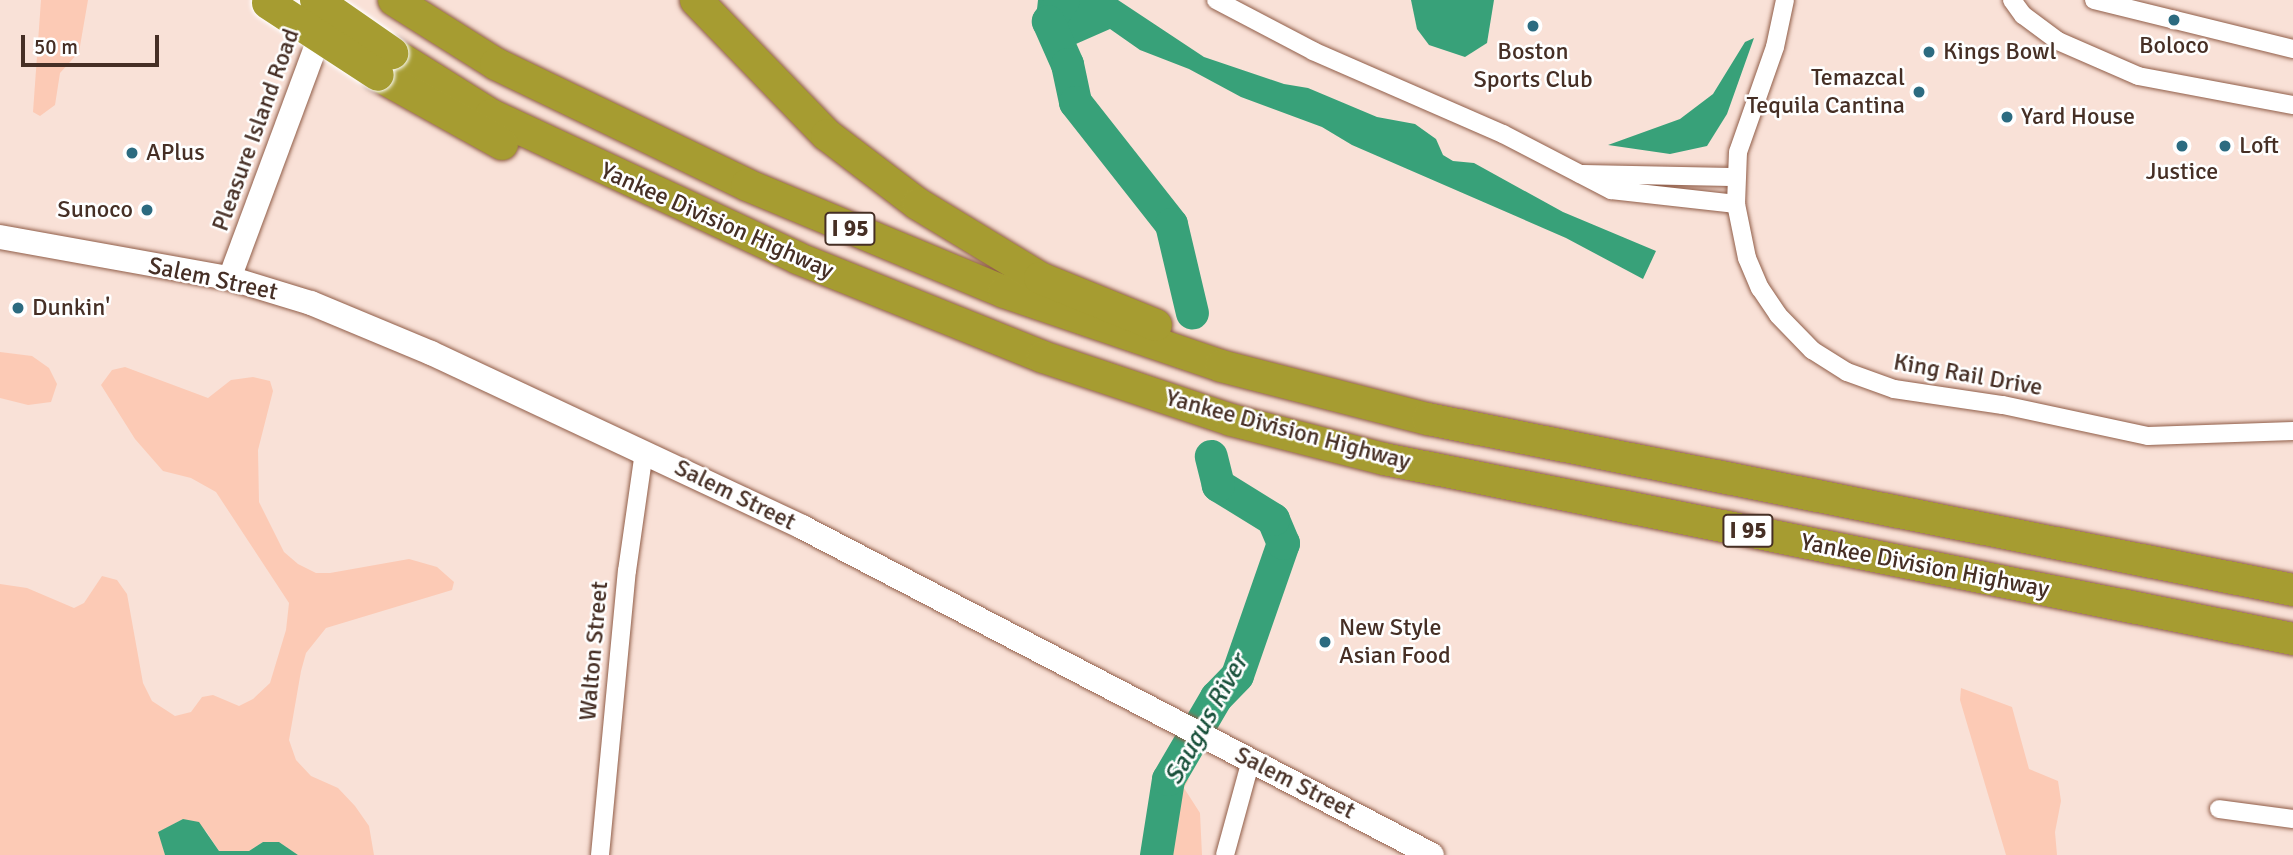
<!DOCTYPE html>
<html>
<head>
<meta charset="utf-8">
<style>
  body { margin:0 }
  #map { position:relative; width:2293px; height:855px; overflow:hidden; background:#f9e1d7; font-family:Signika,sans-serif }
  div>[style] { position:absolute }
  .green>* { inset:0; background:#fccab5 }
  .water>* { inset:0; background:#38a179 }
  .river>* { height:33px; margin:-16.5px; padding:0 16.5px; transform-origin:16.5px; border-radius:16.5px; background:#38a179 }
  .roads { filter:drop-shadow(0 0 2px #905d48) drop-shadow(0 0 2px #905d48) }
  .minor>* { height:18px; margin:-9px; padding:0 9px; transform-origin:9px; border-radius:9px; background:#fff }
  .tertiary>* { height:23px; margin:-11.5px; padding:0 11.5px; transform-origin:11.5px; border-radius:11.5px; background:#fff }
  .secondary>* { height:24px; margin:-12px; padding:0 12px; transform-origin:12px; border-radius:12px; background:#fff }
  .motorway>* { height:32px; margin:-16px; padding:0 16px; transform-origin:16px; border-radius:16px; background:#a69c31 }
  .bridges { filter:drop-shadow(0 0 2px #fff) drop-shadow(0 0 2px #fff) }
  .motorway-bridge>* { height:32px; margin:-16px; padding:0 16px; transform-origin:16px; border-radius:16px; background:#a69c31 }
  .dots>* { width:19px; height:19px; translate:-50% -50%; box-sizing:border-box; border:4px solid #fff; border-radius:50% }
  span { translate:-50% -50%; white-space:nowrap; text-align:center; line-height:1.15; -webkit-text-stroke:5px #fff; paint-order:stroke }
  .shield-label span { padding:2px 5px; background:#fff; border:2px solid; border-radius:5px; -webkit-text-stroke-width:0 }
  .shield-label { font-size:23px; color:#462f25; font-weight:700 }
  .poi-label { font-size:24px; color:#462f25 }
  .left { translate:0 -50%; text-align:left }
  .right { translate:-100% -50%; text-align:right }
  .street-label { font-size:24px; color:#462f25 }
  .water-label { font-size:26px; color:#19513b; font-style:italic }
  .scale { position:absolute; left:21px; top:35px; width:138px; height:32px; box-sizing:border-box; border:4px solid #462f25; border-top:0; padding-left:9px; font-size:21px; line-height:24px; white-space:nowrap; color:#462f25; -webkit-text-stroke:5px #fff; paint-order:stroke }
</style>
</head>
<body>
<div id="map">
  <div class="green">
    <i style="clip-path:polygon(41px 0,88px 0,79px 52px,60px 73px,55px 105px,40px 116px,33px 112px)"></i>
    <i style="clip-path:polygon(0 352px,32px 356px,49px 368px,57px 384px,51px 402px,28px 405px,0 398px)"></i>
    <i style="clip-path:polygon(125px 367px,208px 398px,231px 380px,253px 377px,270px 381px,273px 391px,258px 450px,259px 502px,284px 552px,298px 564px,316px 573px,330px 573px,409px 559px,437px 567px,454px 582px,452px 590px,326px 628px,306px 653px,301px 671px,289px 740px,296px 760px,311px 776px,338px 788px,355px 806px,369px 826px,374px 855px,298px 855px,279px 842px,263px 842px,249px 851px,219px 851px,206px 831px,183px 819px,159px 832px,165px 855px,0 855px,0 584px,27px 588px,74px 608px,84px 603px,102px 576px,117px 580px,127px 594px,143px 683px,152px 701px,175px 716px,191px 712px,202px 697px,213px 695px,239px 706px,253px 699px,270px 683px,286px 630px,289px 603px,216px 492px,191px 478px,163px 471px,135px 439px,101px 385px,112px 370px)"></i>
    <i style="clip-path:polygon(1961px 688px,2012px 707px,2029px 769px,2058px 781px,2061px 801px,2055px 832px,2057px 855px,2006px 855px,1960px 700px)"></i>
    <i style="clip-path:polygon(1159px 768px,1189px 779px,1184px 788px,1200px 813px,1202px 855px,1150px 855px,1153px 780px)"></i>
  </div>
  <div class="water">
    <i style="clip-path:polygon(1038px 0,1118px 0,1204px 57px,1284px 84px,1308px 88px,1377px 117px,1415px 124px,1436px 139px,1443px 155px,1453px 161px,1474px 163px,1563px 212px,1656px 251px,1643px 279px,1566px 238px,1352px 145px,1322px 127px,1241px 97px,1189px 69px,1140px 50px,1110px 29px,1069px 47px,1046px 49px,1035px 28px)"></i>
    <i style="clip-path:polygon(1411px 0,1494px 0,1487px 43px,1465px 57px,1429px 45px,1417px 29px)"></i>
    <i style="clip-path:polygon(1754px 38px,1727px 114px,1707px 146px,1670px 154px,1608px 145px,1680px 119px,1713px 94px,1745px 42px)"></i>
    <i style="clip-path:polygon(183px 819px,199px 822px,219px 851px,249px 851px,263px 842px,279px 842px,298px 855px,165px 855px,158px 832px)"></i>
  </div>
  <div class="river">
    <i style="left:1063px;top:0;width:26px;rotate:126deg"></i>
    <i style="left:1048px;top:21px;width:47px;rotate:66.2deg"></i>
    <i style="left:1067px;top:64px;width:39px;rotate:78deg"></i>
    <i style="left:1075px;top:102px;width:155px;rotate:51.8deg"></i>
    <i style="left:1171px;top:224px;width:91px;rotate:76.7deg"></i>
    <i style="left:1156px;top:855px;width:77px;rotate:-81deg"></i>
    <i style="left:1168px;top:779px;width:95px;rotate:-59.7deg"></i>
    <i style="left:1216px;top:697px;width:30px;rotate:-46deg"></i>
    <i style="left:1237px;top:675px;width:140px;rotate:-70.8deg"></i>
    <i style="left:1283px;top:543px;width:26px;rotate:-113deg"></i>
    <i style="left:1273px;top:519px;width:65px;rotate:-148.3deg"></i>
    <i style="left:1218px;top:485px;width:30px;rotate:-104deg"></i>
  </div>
  <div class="roads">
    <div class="minor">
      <i style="left:1216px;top:0;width:110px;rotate:27.7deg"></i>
      <i style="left:1313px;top:51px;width:207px;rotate:23.6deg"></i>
      <i style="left:1503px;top:134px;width:122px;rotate:27.4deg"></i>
      <i style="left:1611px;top:190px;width:126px;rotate:6.4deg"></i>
      <i style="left:1785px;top:0;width:48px;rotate:102deg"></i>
      <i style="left:1775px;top:47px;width:111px;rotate:109.4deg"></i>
      <i style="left:1738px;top:152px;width:52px;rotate:92.2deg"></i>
      <i style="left:1736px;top:204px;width:55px;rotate:78.5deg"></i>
      <i style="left:1747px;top:258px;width:33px;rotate:67deg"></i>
      <i style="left:1760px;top:288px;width:32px;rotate:56deg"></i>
      <i style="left:1778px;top:315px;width:49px;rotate:45.8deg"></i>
      <i style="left:1812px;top:350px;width:41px;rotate:32.2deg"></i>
      <i style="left:1847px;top:372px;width:50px;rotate:19.9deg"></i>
      <i style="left:1894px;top:389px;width:110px;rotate:8.4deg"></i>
      <i style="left:2003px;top:405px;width:148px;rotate:12.1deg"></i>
      <i style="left:2148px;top:436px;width:145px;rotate:-2deg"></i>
      <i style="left:2012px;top:0;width:19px;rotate:54deg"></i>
      <i style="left:2023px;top:15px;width:44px;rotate:36.6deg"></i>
      <i style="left:2058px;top:41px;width:87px;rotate:23.6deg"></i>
      <i style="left:2138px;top:76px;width:158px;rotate:10.6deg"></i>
      <i style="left:2094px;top:0;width:205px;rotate:13.8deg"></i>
      <i style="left:1580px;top:174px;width:154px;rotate:1.1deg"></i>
      <i style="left:2219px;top:809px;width:75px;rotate:7.7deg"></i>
      <i style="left:600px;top:855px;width:285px;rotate:-84.6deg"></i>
      <i style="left:627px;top:571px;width:120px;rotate:-81.9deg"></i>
      <i style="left:1225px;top:855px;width:98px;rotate:-74.7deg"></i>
    </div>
    <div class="tertiary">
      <i style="left:229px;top:278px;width:273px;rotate:-69.6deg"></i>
    </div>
    <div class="secondary">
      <i style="left:0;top:237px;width:233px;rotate:10.2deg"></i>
      <i style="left:229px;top:278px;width:86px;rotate:17deg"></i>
      <i style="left:311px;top:303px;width:130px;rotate:22.6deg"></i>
      <i style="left:431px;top:353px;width:410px;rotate:25.1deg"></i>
      <i style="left:802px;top:527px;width:710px;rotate:27.5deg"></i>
    </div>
    <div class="motorway">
      <i style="left:394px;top:0;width:120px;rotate:32.1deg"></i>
      <i style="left:496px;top:64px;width:279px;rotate:25.7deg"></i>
      <i style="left:747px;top:185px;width:278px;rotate:22.6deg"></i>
      <i style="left:1004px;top:292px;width:229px;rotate:18.8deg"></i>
      <i style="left:1221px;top:366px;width:214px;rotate:14.4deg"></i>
      <i style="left:1428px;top:419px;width:882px;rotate:11.18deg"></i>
      <i style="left:696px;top:0;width:188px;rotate:45.9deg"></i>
      <i style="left:827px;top:135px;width:114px;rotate:37.2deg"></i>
      <i style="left:918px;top:204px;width:143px;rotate:31.2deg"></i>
      <i style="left:1040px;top:278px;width:125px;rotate:22.1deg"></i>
      <i style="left:392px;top:53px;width:117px;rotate:32.1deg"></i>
      <i style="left:491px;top:115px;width:338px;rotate:25deg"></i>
      <i style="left:797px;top:258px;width:265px;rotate:21.9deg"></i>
      <i style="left:1043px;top:357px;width:198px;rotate:18.5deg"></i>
      <i style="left:1231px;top:420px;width:158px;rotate:14.3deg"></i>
      <i style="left:1384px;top:459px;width:927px;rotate:11.2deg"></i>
      <i style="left:378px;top:75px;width:142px;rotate:29.1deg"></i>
    </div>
  </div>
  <div class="bridges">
    <div class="motorway-bridge">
      <i style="left:316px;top:0;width:93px;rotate:34.9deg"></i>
      <i style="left:268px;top:3px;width:131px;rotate:33.2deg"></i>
    </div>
  </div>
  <div class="dots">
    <i style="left:2174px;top:20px;background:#2c6b80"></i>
    <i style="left:1533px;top:26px;background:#2c6b80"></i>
    <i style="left:1929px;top:52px;background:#2c6b80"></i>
    <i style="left:1919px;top:92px;background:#2c6b80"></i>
    <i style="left:2007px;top:117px;background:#2c6b80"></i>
    <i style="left:2182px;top:146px;background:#2c6b80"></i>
    <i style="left:2225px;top:146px;background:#2c6b80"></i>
    <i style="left:132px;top:153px;background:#2c6b80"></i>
    <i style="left:147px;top:210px;background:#2c6b80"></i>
    <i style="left:18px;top:308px;background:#2c6b80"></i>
    <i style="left:1325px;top:642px;background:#2c6b80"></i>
  </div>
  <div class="shield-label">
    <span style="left:850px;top:229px">I 95</span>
    <span style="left:1748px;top:531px">I 95</span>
  </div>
  <div class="poi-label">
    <span style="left:2174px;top:46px">Boloco</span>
    <span style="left:1533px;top:66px">Boston<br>Sports Club</span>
    <span class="left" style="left:1943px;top:52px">Kings Bowl</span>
    <span class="right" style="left:1905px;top:92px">Temazcal<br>Tequila Cantina</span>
    <span class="left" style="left:2021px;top:117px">Yard House</span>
    <span class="left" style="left:2239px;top:146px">Loft</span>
    <span class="left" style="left:146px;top:153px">APlus</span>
    <span style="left:2182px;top:172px">Justice</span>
    <span class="right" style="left:133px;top:210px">Sunoco</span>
    <span class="left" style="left:32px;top:308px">Dunkin'</span>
    <span class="left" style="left:1339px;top:642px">New Style<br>Asian Food</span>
  </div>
  <div class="street-label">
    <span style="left:256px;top:130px;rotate:-70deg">Pleasure Island Road</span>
    <span style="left:717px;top:221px;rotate:24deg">Yankee Division Highway</span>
    <span style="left:213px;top:279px;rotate:12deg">Salem Street</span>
    <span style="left:1968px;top:375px;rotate:10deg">King Rail Drive</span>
    <span style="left:1288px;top:430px;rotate:15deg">Yankee Division Highway</span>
    <span style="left:735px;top:495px;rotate:26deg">Salem Street</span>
    <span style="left:1925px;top:566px;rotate:11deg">Yankee Division Highway</span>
    <span style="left:594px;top:651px;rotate:-85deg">Walton Street</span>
    <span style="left:1295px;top:783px;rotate:27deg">Salem Street</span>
  </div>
  <div class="water-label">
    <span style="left:1207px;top:720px;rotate:-61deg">Saugus River</span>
  </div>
  <div class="scale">50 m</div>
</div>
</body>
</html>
